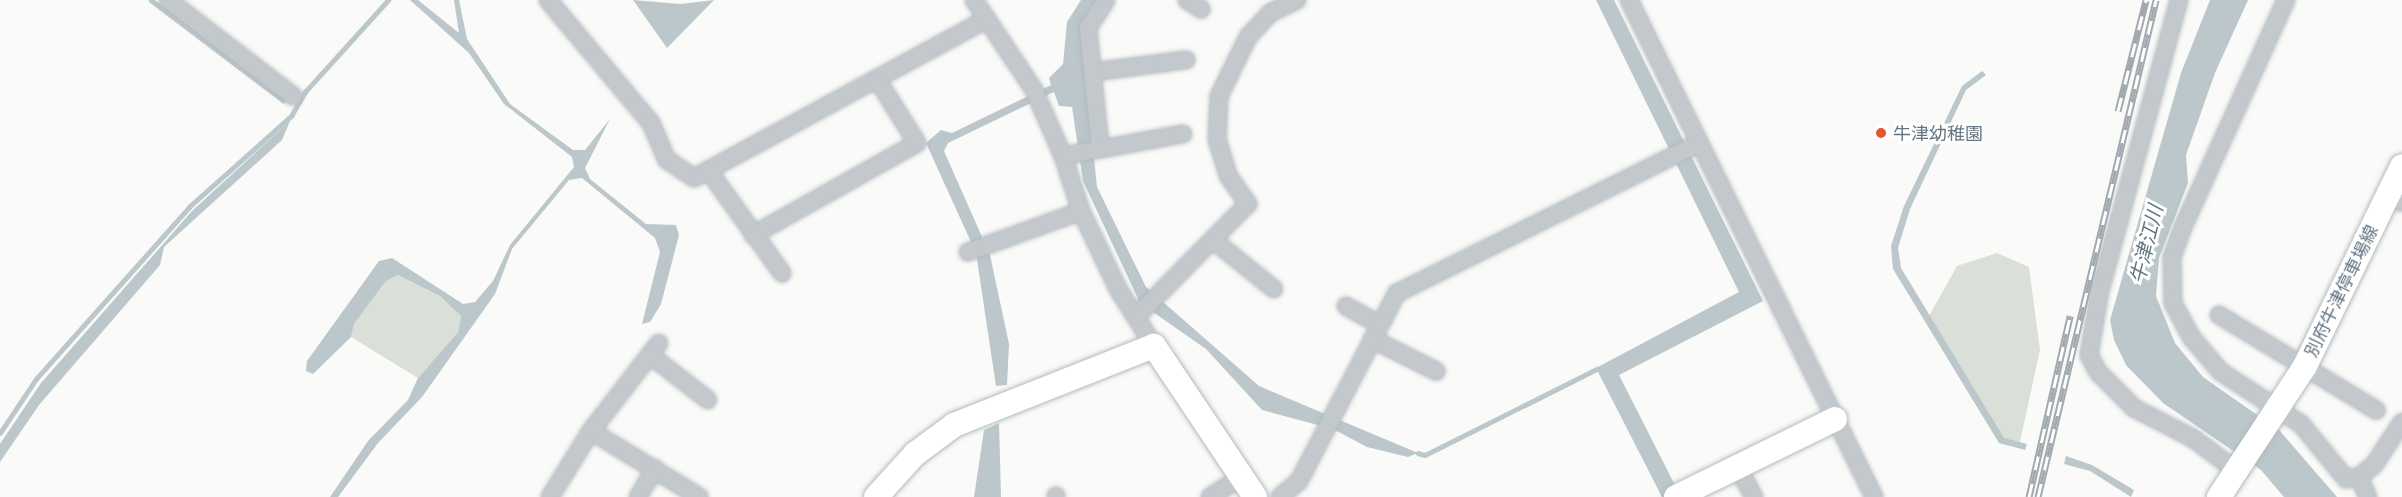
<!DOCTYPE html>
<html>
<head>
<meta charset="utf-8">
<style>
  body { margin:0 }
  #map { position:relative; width:2402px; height:497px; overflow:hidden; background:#fafaf8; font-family:Ubuntu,"Noto Sans JP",sans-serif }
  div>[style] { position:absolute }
  .green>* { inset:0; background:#dadfd7 }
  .water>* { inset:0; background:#bbc7cb }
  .stream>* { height:4.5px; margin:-2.25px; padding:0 2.25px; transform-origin:2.25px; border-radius:2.25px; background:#bbc7cb }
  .roads { filter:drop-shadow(0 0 2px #b3babf) drop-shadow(0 0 2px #b3babf) }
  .street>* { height:16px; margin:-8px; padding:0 8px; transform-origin:8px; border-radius:8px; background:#c3c8cc }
  .secondary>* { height:24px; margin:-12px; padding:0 12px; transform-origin:12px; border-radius:12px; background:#fff }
  .rail>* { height:7px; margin-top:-3.5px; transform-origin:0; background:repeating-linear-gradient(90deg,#fff 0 14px,#a2aab0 0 28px); box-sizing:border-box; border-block:2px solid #a2aab0 }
  .dots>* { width:16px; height:16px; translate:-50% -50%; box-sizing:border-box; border:3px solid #fff; border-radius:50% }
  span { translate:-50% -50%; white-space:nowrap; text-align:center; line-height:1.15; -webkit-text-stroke:6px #fff; paint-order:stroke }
  .poi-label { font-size:18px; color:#657683 }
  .left { translate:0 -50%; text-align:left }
  .street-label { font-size:18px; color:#657683 }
  .water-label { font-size:20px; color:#60757c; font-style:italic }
</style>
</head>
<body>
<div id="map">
  <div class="green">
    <i style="clip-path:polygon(1997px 253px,2029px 267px,2040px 350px,2019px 446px,2002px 441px,1929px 316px,1957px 266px)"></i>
    <i style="clip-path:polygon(398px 275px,440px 296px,461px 316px,458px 332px,418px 378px,351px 337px,354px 324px,386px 281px)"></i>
  </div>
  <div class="water">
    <i style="clip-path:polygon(410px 0,418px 0,459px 33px,454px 0,459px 0,467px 39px,510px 104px,573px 150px,585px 150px,610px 119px,585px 168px,590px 179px,646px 224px,676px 225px,679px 235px,661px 304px,650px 322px,642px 324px,660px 252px,655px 238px,582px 178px,569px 180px,512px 249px,495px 294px,422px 397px,378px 443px,338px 497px,330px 497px,368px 441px,408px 400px,418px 378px,458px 332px,461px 316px,440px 296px,398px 275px,386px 281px,354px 324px,351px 337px,313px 374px,306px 371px,307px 361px,379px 261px,392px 258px,463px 304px,475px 302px,493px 281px,510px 245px,574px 167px,572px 157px,504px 104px,469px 53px)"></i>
    <i style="clip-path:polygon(633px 0,680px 4px,714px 0,667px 48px)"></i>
    <i style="clip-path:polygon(1081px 0,1098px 0,1081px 31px,1097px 187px,1146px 287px,1259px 386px,1418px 453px,1408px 457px,1367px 447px,1333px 429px,1262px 410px,1206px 349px,1140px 303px,1083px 181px,1072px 107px,1059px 106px,1054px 92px,948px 143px,944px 151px,990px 255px,1009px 344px,1007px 385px,996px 386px,976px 253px,926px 143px,941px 130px,952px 133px,1051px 85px,1049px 78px,1063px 64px,1067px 22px)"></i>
    <i style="clip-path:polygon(1596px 0,1614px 0,1763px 301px,1619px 375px,1681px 497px,1662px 497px,1596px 368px,1739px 292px)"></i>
    <i style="clip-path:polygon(2210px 0,2248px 0,2215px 73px,2186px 155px,2188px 183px,2159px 258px,2156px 296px,2175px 343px,2203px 377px,2280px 431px,2337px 497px,2284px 497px,2261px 470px,2163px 403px,2126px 365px,2114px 340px,2110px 320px,2181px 73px)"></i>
    <i style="clip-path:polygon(1982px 71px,1986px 75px,1966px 90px,1910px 209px,1898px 248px,1901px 268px,2004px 438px,2027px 444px,2025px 450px,1999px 443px,1893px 269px,1891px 246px,1904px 206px,1962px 86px)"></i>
    <i style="clip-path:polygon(290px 121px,282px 140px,164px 247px,160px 265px,39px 405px,0 462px,0 444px,41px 383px,192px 211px)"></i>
    <i style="clip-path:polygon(999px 423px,1001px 497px,974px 497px,984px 430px)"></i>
    <i style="clip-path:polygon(2066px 456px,2092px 465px,2134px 490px,2131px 497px,2090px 471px,2064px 464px)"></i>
  </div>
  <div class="stream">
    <i style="left:151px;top:0;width:166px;rotate:37.1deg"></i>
    <i style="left:0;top:433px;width:65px;rotate:-56.3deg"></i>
    <i style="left:36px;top:379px;width:230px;rotate:-48.3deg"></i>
    <i style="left:189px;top:207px;width:137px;rotate:-41.7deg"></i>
    <i style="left:291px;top:116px;width:28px;rotate:-60deg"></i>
    <i style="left:305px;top:92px;width:124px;rotate:-47.9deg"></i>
    <i style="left:1418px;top:453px;width:7px;rotate:16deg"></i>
    <i style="left:1425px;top:455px;width:192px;rotate:-26.6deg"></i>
  </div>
  <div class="roads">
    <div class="street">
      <i style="left:168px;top:0;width:158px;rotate:37.5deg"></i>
      <i style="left:548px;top:0;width:160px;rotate:50.1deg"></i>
      <i style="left:651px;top:123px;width:39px;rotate:67deg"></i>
      <i style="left:666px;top:159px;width:34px;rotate:34deg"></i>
      <i style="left:694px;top:178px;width:333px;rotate:-28.5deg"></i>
      <i style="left:974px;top:0;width:108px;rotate:56.3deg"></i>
      <i style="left:1034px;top:90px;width:72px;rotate:66.3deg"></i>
      <i style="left:1063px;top:156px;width:58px;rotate:71.9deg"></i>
      <i style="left:1081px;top:211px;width:86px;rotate:64.6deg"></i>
      <i style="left:1118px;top:289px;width:67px;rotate:57.7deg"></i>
      <i style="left:1187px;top:0;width:17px;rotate:33deg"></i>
      <i style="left:1629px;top:0;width:554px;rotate:63.76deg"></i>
      <i style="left:2179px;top:0;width:301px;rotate:105.2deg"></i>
      <i style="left:2100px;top:290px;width:66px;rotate:99.6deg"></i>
      <i style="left:2089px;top:355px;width:19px;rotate:62deg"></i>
      <i style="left:2098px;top:372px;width:51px;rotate:45deg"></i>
      <i style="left:2134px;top:408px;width:68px;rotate:27.3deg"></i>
      <i style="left:2194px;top:439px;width:54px;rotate:36.7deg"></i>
      <i style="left:2286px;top:0;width:249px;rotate:114.4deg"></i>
      <i style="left:2183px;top:227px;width:32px;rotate:110deg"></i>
      <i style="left:2172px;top:257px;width:46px;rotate:88.8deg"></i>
      <i style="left:2173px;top:303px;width:38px;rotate:62deg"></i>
      <i style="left:2191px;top:337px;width:46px;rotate:49.4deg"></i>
      <i style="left:2221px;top:372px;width:95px;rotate:33deg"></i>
      <i style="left:2301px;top:424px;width:71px;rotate:50.7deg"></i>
      <i style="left:2346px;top:479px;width:13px;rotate:-9deg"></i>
      <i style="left:2359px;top:477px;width:19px;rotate:-39deg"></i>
      <i style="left:2374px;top:465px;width:51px;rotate:-56.9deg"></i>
      <i style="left:1093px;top:72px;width:94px;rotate:-7.4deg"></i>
      <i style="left:1100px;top:147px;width:120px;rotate:-95.8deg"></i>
      <i style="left:1088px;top:28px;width:33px;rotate:-57deg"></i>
      <i style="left:1063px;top:156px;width:122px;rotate:-10.4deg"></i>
      <i style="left:708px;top:170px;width:127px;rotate:54.3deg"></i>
      <i style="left:2388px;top:195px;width:16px;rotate:27deg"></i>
      <i style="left:753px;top:235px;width:188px;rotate:-29.3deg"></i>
      <i style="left:917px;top:143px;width:75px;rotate:-122deg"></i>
      <i style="left:1213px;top:240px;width:78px;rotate:38.8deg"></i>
      <i style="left:968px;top:252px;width:120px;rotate:-19.9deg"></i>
      <i style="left:1346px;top:306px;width:38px;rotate:29deg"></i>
      <i style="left:2219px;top:315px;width:184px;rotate:31.2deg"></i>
      <i style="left:1137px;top:316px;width:158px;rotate:-45.3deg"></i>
      <i style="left:1248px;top:204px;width:35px;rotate:-125deg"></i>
      <i style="left:1228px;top:175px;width:38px;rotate:-107deg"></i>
      <i style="left:1217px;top:139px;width:43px;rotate:-87.3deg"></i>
      <i style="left:1219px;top:96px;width:66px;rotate:-63.8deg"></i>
      <i style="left:1248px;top:37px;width:33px;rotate:-47deg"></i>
      <i style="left:1270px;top:13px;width:30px;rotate:-26deg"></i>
      <i style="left:1372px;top:339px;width:72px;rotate:26.6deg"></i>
      <i style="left:650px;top:355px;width:73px;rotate:37.8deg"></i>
      <i style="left:591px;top:431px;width:127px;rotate:31.4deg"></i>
      <i style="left:1738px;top:468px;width:33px;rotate:61deg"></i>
      <i style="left:2359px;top:477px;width:22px;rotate:66deg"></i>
      <i style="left:1056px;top:496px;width:1px;rotate:90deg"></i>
      <i style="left:550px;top:497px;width:78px;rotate:-58.2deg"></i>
      <i style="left:591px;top:431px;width:111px;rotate:-52.3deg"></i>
      <i style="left:638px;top:497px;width:33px;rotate:-59deg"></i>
      <i style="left:1210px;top:497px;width:38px;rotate:-32deg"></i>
      <i style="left:1280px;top:497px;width:25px;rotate:-40deg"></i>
      <i style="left:1299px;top:481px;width:212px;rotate:-62.5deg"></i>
      <i style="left:1397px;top:293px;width:337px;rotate:-26.4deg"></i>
    </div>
    <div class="secondary">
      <i style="left:876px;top:497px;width:58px;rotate:-47.8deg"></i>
      <i style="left:915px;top:454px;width:49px;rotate:-36.6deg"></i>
      <i style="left:954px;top:425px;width:215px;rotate:-21.6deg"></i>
      <i style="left:1154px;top:346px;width:182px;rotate:56.2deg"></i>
      <i style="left:1676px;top:497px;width:177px;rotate:-26.1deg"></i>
      <i style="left:2219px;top:497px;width:157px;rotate:-56.7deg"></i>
      <i style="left:2305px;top:366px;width:222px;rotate:-64.1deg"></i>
    </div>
  </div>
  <div class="rail">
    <i style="left:2118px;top:111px;width:114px;rotate:-75.8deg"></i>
    <i style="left:2029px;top:497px;width:186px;rotate:-77.2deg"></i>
    <i style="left:2038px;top:497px;width:511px;rotate:-76.64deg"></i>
  </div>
  <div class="dots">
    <i style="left:1881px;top:133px;background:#e4572e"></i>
  </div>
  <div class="poi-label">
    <span class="left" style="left:1893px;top:133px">牛津幼稚園</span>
  </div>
  <div class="street-label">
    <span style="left:2341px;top:291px;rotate:-64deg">別府牛津停車場線</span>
  </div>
  <div class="water-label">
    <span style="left:2146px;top:244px;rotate:-76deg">牛津江川</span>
  </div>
</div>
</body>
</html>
